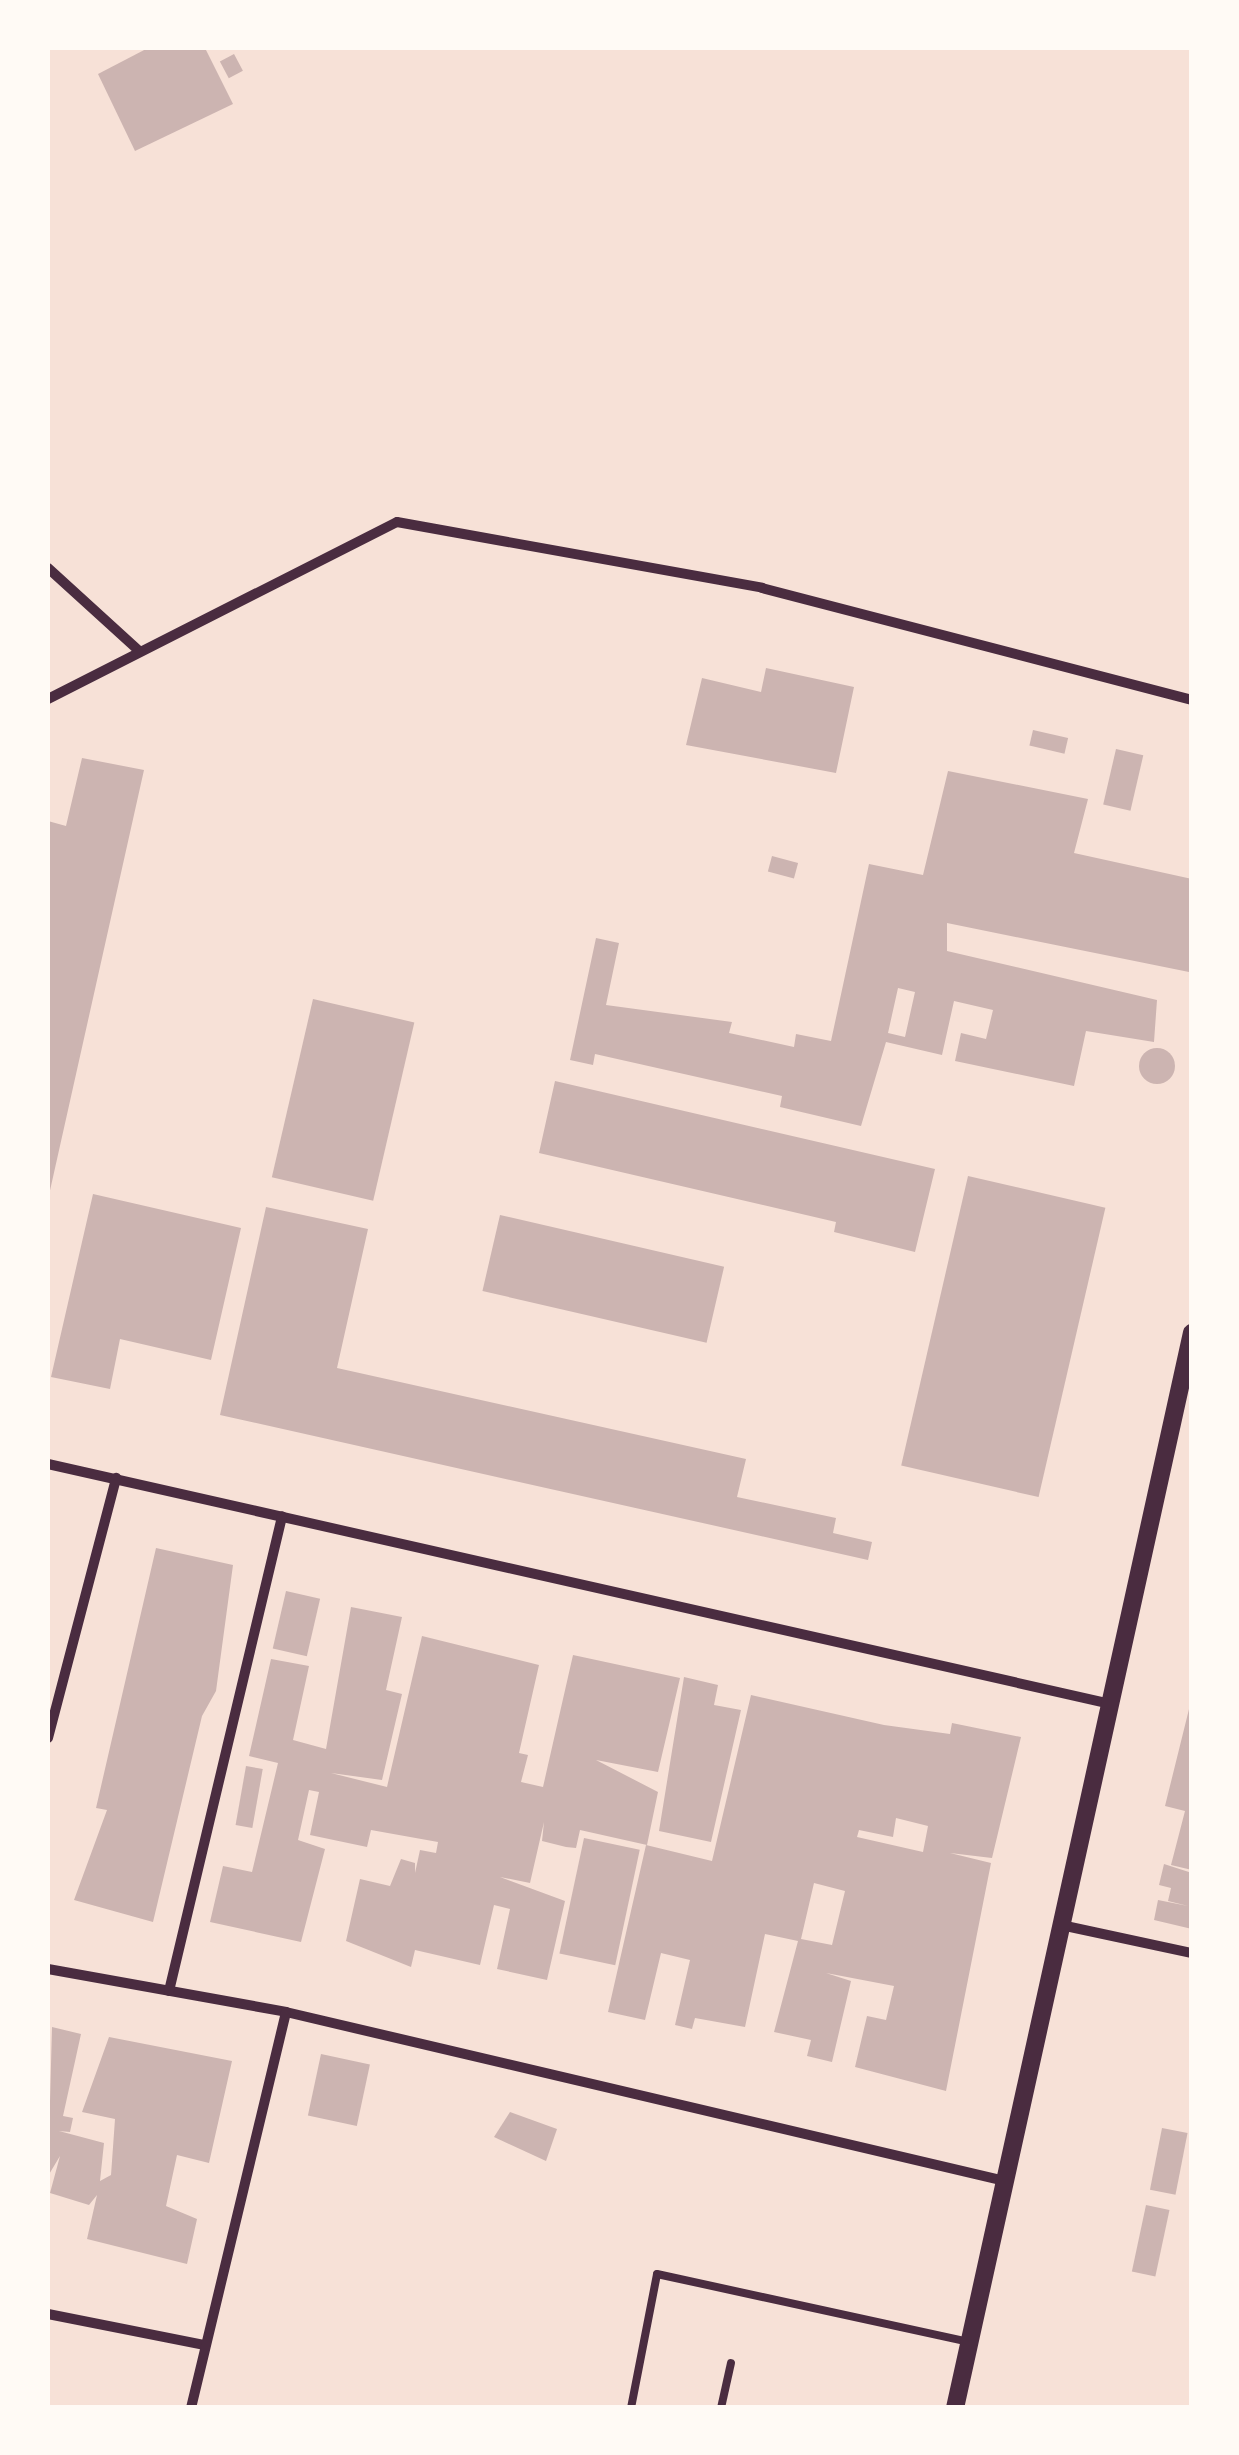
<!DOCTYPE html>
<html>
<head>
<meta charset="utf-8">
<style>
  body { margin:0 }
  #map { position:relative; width:1239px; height:2455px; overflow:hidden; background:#f7e1d7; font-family:"DejaVu Sans",sans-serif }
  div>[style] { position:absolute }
  .building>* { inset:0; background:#ccb4b1; transform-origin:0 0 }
  .round { border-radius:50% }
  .service>* { height:8px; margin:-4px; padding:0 4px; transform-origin:4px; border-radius:4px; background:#4a2c40 }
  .minor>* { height:10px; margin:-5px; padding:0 5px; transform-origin:5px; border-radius:5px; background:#4a2c40 }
  .tertiary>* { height:18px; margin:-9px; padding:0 9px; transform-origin:9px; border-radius:9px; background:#4a2c40 }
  span { translate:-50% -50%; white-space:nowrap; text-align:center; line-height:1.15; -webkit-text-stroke:10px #fffaf5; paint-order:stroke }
  .frame { position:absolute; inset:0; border:50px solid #fffaf5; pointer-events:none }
</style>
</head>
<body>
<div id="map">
  <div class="building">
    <i style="clip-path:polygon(148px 48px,205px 48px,233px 104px,135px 151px,98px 74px)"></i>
    <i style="left:234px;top:54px;width:19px;height:16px;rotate:62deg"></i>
    <i style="clip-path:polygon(766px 668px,854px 687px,836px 773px,686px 745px,702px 678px,761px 692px)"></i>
    <i style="left:1033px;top:730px;width:36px;height:16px;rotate:13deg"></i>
    <i style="left:1116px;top:749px;width:28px;height:57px;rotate:13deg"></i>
    <i style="clip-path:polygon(82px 758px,144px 770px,49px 1195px,48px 821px,66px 826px)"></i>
    <i style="clip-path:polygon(evenodd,948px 771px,1088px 799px,1074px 853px,1192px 879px,1189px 972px,947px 923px,947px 951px,1157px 1000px,1154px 1042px,1086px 1031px,1074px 1086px,955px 1061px,961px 1033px,986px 1039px,993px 1010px,954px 1001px,942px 1055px,886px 1042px,861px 1126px,780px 1107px,782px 1096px,595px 1054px,593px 1065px,570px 1060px,596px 938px,619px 943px,606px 1005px,732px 1022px,729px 1033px,794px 1047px,796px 1034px,831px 1041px,869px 864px,923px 875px,948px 771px,898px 988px,915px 992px,905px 1037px,888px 1033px,898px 988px)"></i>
    <i style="left:772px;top:856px;width:27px;height:16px;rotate:15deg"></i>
    <i style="left:313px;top:999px;width:104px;height:183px;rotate:13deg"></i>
    <i class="round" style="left:1139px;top:1048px;width:36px;height:36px"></i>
    <i style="clip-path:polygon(555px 1081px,935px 1169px,915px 1252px,834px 1232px,836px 1222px,539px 1153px)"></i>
    <i style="left:968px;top:1176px;width:141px;height:297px;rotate:13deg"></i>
    <i style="clip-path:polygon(93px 1194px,241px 1228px,211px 1360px,120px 1339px,110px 1389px,51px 1377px)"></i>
    <i style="clip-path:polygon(266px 1207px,368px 1229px,337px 1368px,746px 1459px,737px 1497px,836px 1518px,833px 1533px,872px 1542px,868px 1560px,220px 1415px)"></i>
    <i style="left:500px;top:1215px;width:230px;height:78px;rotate:13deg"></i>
    <i style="clip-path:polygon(156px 1548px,233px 1565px,216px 1691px,202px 1716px,153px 1922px,74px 1900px,107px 1810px,96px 1808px)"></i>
    <i style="left:286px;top:1591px;width:35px;height:59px;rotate:13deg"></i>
    <i style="clip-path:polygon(351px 1607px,402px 1617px,386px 1690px,402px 1694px,382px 1780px,331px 1773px,387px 1787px,422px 1636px,539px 1665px,519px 1753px,528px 1755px,521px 1782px,543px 1787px,573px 1655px,680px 1678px,658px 1772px,596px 1760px,658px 1792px,647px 1845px,580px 1830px,576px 1848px,566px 1847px,542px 1841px,544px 1822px,530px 1883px,500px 1877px,565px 1901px,547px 1980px,497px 1969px,510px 1909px,494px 1905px,480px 1965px,415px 1950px,411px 1967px,346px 1941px,360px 1879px,390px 1886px,401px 1859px,415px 1863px,415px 1873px,420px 1850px,436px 1853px,438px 1842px,371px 1830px,367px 1847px,310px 1835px,319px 1792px,309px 1790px,298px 1840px,325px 1849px,301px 1942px,210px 1922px,223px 1866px,252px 1872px,278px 1763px,249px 1756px,271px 1659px,309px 1666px,293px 1740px,326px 1749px)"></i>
    <i style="clip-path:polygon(684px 1677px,718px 1685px,714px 1705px,741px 1710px,711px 1842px,659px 1831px)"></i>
    <i style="clip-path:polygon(evenodd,751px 1695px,884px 1725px,950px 1734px,952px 1723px,1021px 1737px,992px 1858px,950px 1853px,991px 1863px,946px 2091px,855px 2067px,867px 2016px,886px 2020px,894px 1986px,826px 1973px,851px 1981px,832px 2062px,807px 2056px,811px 2040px,774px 2032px,798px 1941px,765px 1934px,745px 2027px,695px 2018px,692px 2029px,675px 2025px,690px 1960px,661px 1953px,645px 2020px,608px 2012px,646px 1845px,712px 1861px,751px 1695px,896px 1818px,928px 1826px,923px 1852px,857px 1837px,859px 1830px,893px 1837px,896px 1818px,751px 1695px,814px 1883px,845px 1891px,832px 1945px,801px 1939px,814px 1883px)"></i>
    <i style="clip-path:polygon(1192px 1697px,1192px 1870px,1171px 1865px,1185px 1811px,1165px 1806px)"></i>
    <i style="left:246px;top:1766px;width:17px;height:60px;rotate:10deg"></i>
    <i style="left:584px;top:1838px;width:57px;height:118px;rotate:12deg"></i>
    <i style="clip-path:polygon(1164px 1864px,1192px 1873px,1192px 1929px,1154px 1920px,1158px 1900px,1188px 1906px,1168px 1901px,1171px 1888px,1159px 1885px)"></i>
    <i style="clip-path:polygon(52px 2027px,81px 2034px,63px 2116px,73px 2118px,70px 2132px,59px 2131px,104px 2143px,100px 2181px,111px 2175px,115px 2119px,82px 2112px,109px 2037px,232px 2061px,209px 2163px,177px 2155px,166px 2206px,197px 2219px,187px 2264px,87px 2239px,97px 2195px,89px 2205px,50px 2193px,60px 2156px,48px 2176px)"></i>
    <i style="left:321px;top:2054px;width:50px;height:63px;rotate:12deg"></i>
    <i style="clip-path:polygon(510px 2112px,557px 2129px,546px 2161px,494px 2137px)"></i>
    <i style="left:1162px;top:2128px;width:26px;height:63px;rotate:11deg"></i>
    <i style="left:1146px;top:2205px;width:24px;height:68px;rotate:12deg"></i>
  </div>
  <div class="service">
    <i style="left:631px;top:2408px;width:136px;rotate:-79deg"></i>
    <i style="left:657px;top:2274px;width:319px;rotate:12.3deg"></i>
    <i style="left:721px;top:2408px;width:46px;rotate:-77.5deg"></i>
  </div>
  <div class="minor">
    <i style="left:48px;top:568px;width:122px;rotate:42.3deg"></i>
    <i style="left:48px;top:699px;width:391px;rotate:-26.9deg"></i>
    <i style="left:397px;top:522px;width:371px;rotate:10.2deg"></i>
    <i style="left:762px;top:588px;width:444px;rotate:14.6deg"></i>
    <i style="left:48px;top:1464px;width:1090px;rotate:12.72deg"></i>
    <i style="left:48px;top:1738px;width:269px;rotate:-75.3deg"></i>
    <i style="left:1061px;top:1925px;width:134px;rotate:12.1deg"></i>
    <i style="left:48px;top:1969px;width:242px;rotate:10.2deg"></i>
    <i style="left:286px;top:2012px;width:739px;rotate:13.23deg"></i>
    <i style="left:169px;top:1991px;width:488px;rotate:-76.6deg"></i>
    <i style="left:48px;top:2314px;width:160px;rotate:11.2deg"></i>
    <i style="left:191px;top:2408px;width:407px;rotate:-76.5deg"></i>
  </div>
  <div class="tertiary">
    <i style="left:955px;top:2408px;width:1101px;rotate:-77.57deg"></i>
  </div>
  <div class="frame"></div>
</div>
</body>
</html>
